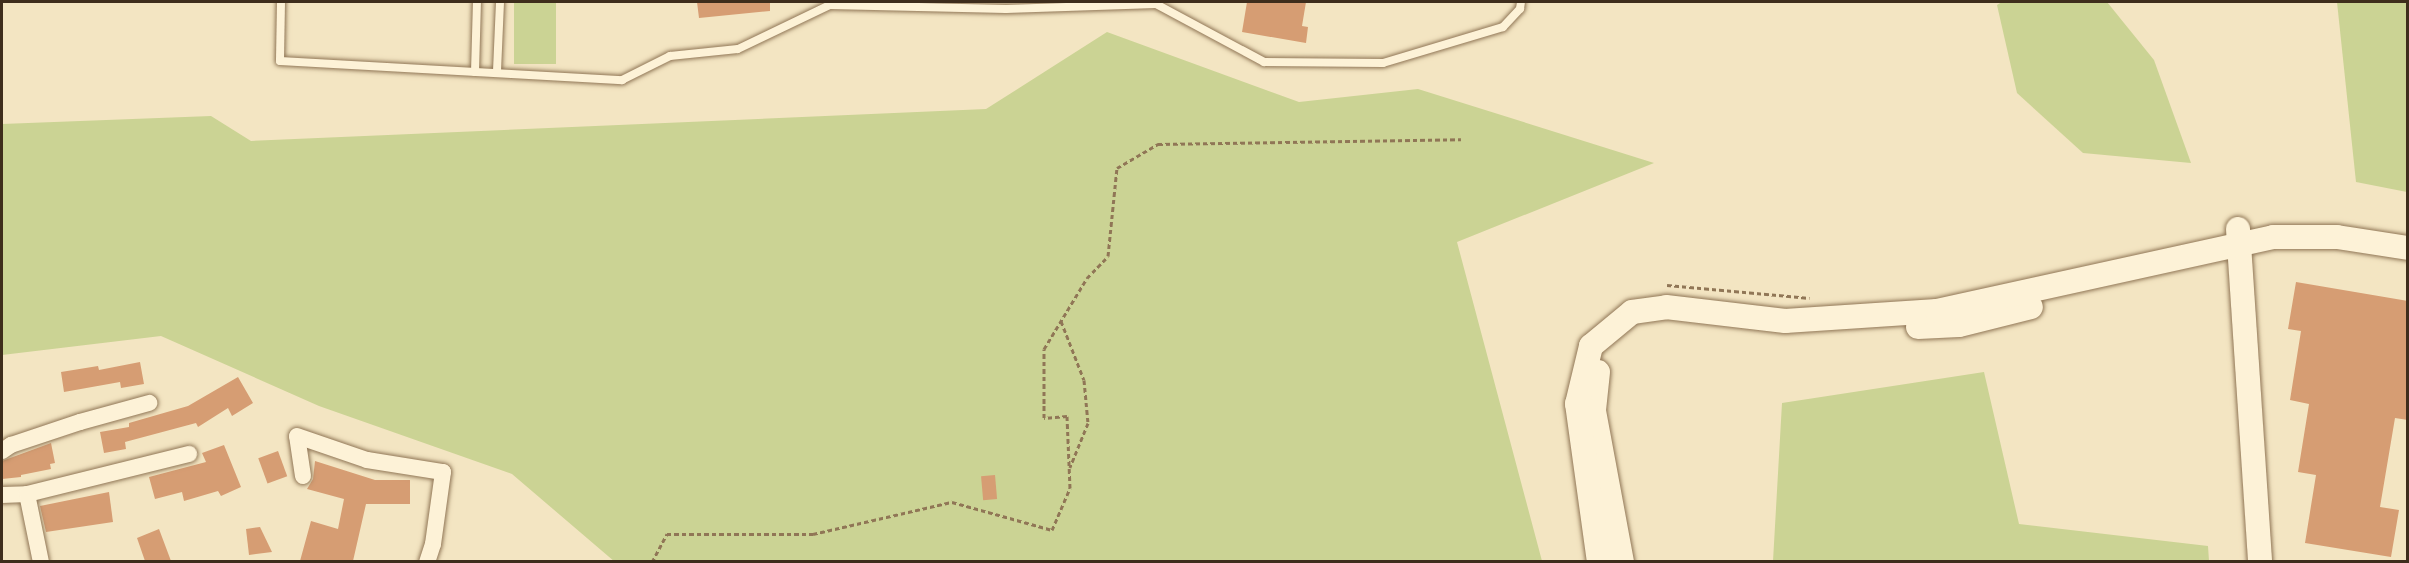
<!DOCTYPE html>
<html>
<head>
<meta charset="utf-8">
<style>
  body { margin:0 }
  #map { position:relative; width:2409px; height:563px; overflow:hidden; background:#f3e5c2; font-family:Lora,serif }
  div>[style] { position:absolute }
  .green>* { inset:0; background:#cbd394; transform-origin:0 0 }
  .building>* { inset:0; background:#d69d73; transform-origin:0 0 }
  .path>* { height:3px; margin-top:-1.5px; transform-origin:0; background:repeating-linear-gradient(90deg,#907656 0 4.5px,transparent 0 7.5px) }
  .roads { filter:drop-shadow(0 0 2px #907656) drop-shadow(0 0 2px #907656) }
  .lane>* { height:8px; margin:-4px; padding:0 4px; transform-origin:4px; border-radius:4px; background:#fdf2d7 }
  .street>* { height:16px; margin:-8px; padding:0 8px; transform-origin:8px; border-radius:8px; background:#fdf2d7 }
  .secondary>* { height:24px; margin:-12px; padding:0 12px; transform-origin:12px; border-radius:12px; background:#fdf2d7 }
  span { translate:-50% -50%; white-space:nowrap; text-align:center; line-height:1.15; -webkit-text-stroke:4.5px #faefd3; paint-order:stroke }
  .frame { position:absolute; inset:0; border:3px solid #3e2d1c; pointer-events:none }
</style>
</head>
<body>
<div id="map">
  <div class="green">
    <i style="left:514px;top:2px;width:42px;height:62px"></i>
    <i style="clip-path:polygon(2002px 2px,2107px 2px,2154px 60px,2191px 163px,2083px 153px,2017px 93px,1997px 5px)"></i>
    <i style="clip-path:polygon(2337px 2px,2407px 2px,2407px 192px,2356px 182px)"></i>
    <i style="clip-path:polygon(1107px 32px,1299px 102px,1418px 89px,1654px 163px,1457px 242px,1542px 561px,615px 562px,512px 474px,319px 406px,161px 336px,2px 355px,2px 124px,211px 116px,251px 141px,986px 109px)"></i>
    <i style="clip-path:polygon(1984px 372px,2019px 524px,2208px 546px,2209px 561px,1773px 561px,1782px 403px)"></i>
  </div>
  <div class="building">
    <i style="clip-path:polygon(697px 2px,770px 2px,770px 11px,699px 18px)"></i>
    <i style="clip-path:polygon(1247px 2px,1306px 2px,1302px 26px,1308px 27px,1306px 43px,1242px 32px)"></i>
    <i style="clip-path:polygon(2296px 282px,2408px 301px,2408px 420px,2395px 418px,2380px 507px,2399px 510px,2391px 557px,2305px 543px,2316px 475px,2298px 472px,2309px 404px,2290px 400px,2301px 331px,2288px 329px)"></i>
    <i style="clip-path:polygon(140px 362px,144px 384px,121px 388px,120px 382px,64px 392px,61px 372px,98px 366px,99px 370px)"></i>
    <i style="clip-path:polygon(238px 377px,253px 403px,232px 416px,228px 408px,198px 427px,196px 423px,125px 442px,126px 449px,104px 453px,100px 432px,129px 427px,129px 423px,188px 406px)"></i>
    <i style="clip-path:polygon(51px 443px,55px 463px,50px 464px,51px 469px,21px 475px,21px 477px,2px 479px,2px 461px)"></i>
    <i style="clip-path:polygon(224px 445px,241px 487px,221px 496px,218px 491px,184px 501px,182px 492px,155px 499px,149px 477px,206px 462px,202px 453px)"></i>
    <i style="left:278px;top:451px;width:27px;height:21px;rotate:70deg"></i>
    <i style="clip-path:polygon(315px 461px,375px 480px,410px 480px,410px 504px,366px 504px,353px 561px,300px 561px,311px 521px,338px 529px,344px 499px,307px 489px,313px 479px)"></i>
    <i style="left:995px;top:475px;width:24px;height:14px;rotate:85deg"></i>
    <i style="clip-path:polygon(109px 492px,113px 522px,46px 532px,40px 506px)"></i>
    <i style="clip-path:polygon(260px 527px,272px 552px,249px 555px,246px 529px)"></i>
    <i style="clip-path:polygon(159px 529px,171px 561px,145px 561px,137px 538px)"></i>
  </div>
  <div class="path">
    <i style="left:1667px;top:285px;width:143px;rotate:5.2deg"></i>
    <i style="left:1061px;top:321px;width:63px;rotate:68.7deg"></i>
    <i style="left:1084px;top:380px;width:43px;rotate:84.7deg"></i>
    <i style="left:1088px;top:423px;width:48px;rotate:112.2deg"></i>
    <i style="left:652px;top:562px;width:32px;rotate:-62deg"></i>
    <i style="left:667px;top:534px;width:146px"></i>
    <i style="left:813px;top:534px;width:143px;rotate:-13deg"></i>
    <i style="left:952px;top:502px;width:104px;rotate:15.6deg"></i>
    <i style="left:1052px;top:530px;width:46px;rotate:-66.8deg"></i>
    <i style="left:1070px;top:488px;width:72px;rotate:-92.4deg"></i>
    <i style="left:1067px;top:416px;width:23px;rotate:175deg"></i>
    <i style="left:1044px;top:418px;width:69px;rotate:-90deg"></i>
    <i style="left:1044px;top:349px;width:83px;rotate:-58.8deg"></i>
    <i style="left:1087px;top:278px;width:30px;rotate:-46deg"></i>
    <i style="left:1108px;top:256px;width:88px;rotate:-84.2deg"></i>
    <i style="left:1117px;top:168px;width:48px;rotate:-30.3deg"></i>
    <i style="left:1158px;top:144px;width:303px;rotate:-0.9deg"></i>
  </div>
  <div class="roads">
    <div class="lane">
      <i style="left:281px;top:2px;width:59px;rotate:91deg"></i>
      <i style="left:280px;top:61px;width:343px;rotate:3.2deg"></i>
      <i style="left:622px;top:80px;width:54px;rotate:-26.6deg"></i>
      <i style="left:670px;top:56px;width:68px;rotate:-5.9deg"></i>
      <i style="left:738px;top:49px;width:102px;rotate:-25.6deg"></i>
      <i style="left:830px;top:5px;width:176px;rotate:1.3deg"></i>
      <i style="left:1006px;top:9px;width:150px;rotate:-1.9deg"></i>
      <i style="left:1156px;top:4px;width:123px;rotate:28.2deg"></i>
      <i style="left:1264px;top:62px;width:119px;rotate:0.5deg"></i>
      <i style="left:1383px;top:63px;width:125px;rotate:-16.7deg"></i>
      <i style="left:1503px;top:27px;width:25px;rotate:-47deg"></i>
      <i style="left:1520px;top:9px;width:7px;rotate:-82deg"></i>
      <i style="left:497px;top:71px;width:69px;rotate:-87.5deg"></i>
      <i style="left:475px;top:72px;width:70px;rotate:-88.4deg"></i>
    </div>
    <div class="street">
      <i style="left:2px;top:451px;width:11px;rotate:-34deg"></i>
      <i style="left:11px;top:445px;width:73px;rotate:-18.4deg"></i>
      <i style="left:80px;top:422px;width:72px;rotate:-15.4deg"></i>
      <i style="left:303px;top:476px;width:40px;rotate:-98.5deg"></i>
      <i style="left:297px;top:436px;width:74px;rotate:18.9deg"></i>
      <i style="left:367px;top:460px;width:77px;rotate:9deg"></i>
      <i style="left:443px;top:472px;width:73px;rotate:97.9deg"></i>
      <i style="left:433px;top:544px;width:19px;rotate:108deg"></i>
      <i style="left:27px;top:494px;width:69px;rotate:78.4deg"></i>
      <i style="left:2px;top:495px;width:25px;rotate:-2deg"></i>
      <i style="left:27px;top:494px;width:167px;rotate:-13.9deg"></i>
    </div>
    <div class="secondary">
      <i style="left:2238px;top:229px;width:334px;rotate:86.2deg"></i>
      <i style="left:1918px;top:327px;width:41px;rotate:-2.8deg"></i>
      <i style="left:1959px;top:325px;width:74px;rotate:-14deg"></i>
      <i style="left:1598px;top:372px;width:39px;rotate:96deg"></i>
      <i style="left:1594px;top:411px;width:154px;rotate:79.5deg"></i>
      <i style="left:1599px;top:562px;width:160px;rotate:-97.9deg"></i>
      <i style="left:1577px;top:404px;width:60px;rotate:-76.4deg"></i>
      <i style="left:1591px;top:346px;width:53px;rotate:-39.7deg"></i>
      <i style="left:1632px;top:312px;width:34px;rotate:-8deg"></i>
      <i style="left:1666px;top:307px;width:120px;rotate:6.7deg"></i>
      <i style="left:1785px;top:321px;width:152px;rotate:-3.8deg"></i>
      <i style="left:1937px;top:311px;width:344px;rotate:-12.4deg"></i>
      <i style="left:2273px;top:237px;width:64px"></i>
      <i style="left:2337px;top:237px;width:72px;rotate:8.8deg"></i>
    </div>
  </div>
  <div class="frame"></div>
</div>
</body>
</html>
